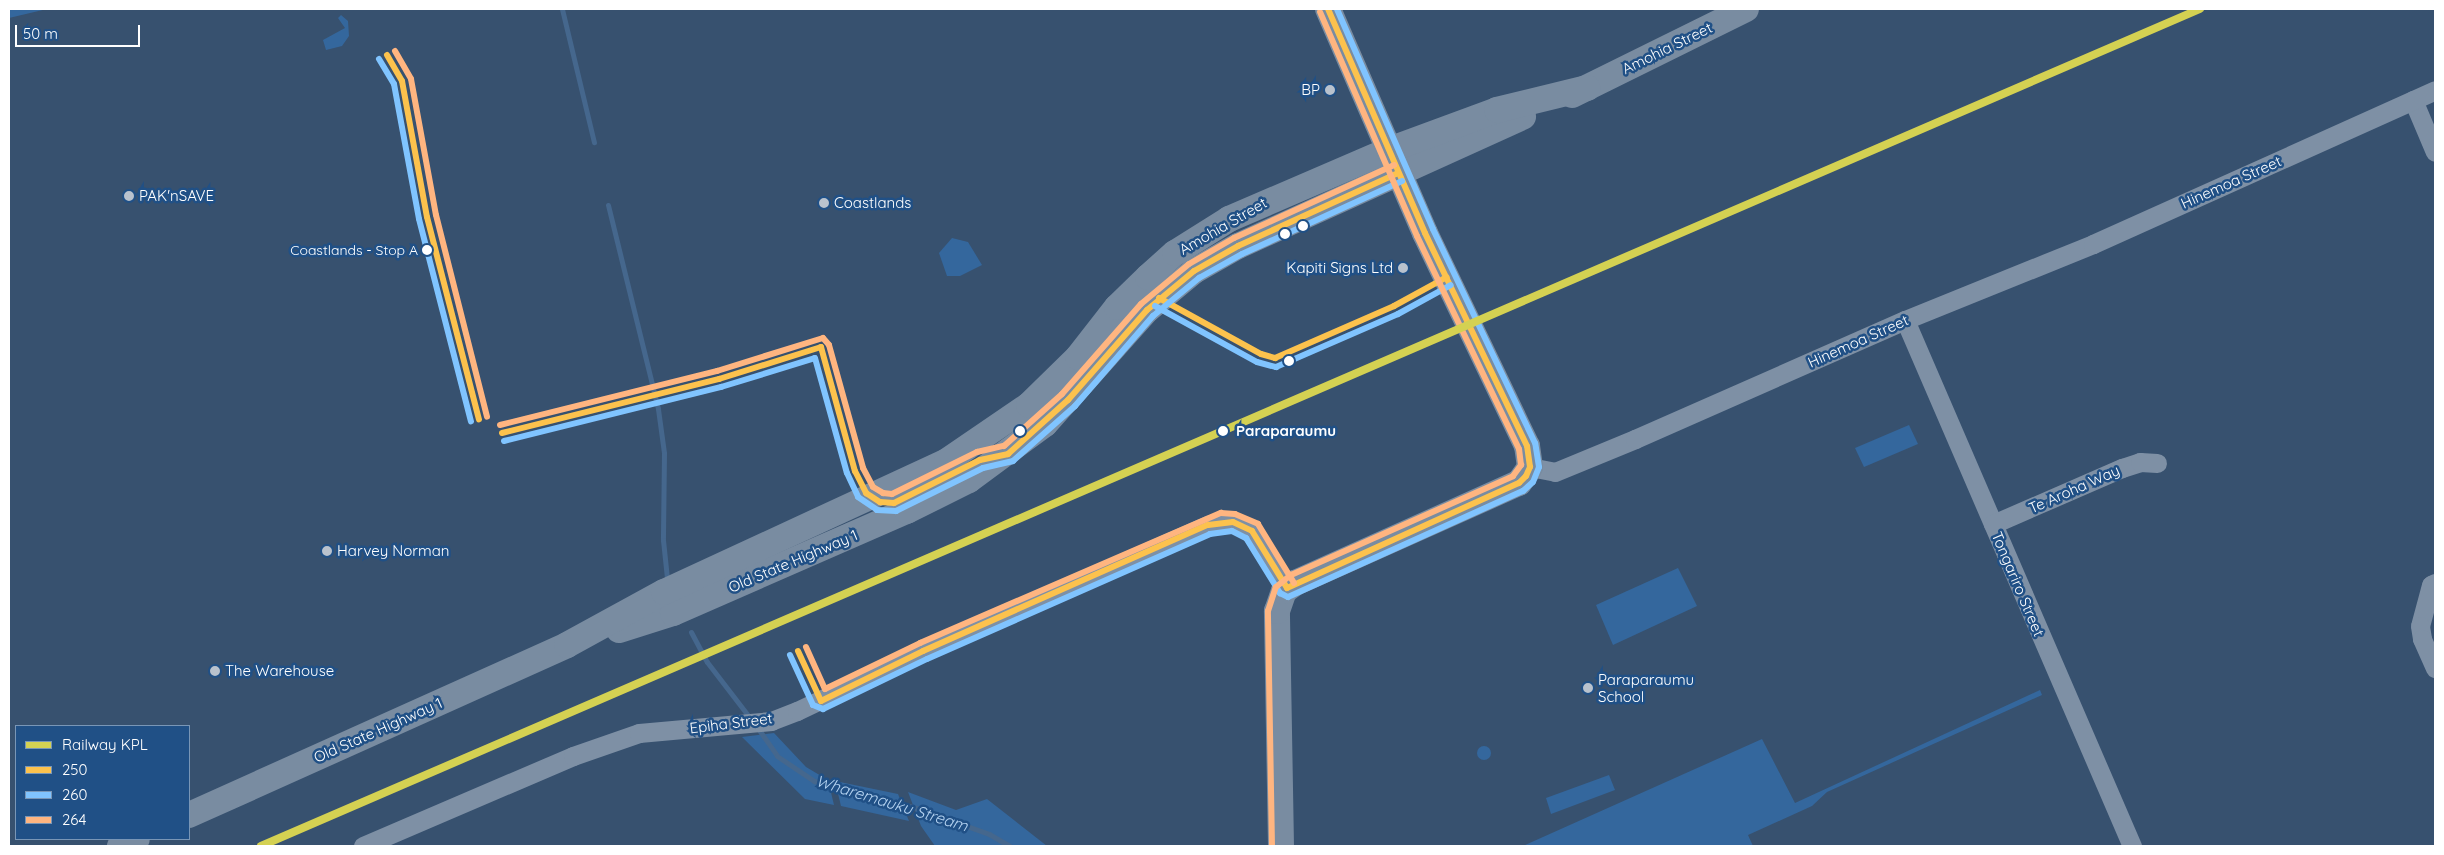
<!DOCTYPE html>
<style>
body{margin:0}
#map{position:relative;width:2444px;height:855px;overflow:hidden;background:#37516f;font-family:Quicksand,sans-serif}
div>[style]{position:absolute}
.green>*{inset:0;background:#34679d}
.round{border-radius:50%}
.stream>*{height:5px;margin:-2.5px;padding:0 2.5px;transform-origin:2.5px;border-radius:2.5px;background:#45678d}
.street>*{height:19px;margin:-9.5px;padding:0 9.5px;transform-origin:9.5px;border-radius:9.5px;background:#7e90a5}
.secondary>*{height:26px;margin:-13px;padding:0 13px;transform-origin:13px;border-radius:13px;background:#798ca1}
.bus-1>*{height:6px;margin:-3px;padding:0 3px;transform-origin:3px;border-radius:3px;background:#fcc24d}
.bus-2>*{height:6px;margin:-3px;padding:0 3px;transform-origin:3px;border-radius:3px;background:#80c4ff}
.bus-3>*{height:6px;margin:-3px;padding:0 3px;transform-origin:3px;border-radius:3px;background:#ffb580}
.rail-1>*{height:8px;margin:-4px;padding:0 4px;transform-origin:4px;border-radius:4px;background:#d4d152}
.dots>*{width:14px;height:14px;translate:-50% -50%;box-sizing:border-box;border:2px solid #205086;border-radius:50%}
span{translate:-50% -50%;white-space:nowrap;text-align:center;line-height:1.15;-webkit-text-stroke:5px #205086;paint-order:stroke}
.bus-label{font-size:14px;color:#fff}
.right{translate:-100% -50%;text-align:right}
.street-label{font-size:15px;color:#fff}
.poi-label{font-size:15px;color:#fff}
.left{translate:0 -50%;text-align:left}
.stop-label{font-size:15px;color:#fff;font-weight:700}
.water-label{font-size:16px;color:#b5d3f1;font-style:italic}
.frame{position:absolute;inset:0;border:10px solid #fff;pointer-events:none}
.legend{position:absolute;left:15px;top:725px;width:175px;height:115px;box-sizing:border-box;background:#205086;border:1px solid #7996b6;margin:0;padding:6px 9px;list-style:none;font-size:15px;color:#fff}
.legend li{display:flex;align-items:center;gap:10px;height:25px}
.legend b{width:25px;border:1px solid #7996b6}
.scale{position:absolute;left:15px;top:25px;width:125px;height:22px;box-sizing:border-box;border:2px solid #fff;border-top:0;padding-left:6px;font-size:15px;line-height:18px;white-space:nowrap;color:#fff;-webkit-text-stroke:4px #205086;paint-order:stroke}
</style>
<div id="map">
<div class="green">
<i style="clip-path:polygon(9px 9px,47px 9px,9px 18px)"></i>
<i style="clip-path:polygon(341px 15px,348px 21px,349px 36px,342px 46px,326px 50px,323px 40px,345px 28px,338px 18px)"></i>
<i style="clip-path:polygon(952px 238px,968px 242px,982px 265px,960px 276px,947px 276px,939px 253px)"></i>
<i style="clip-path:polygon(1909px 425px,1918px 444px,1864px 467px,1855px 448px)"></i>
<i style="clip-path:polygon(1678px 568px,1697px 606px,1613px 645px,1596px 605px)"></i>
<i style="clip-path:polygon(2040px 690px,2042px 695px,1827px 792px,1812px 806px,1748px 835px,1753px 846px,1523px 846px,1762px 739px,1795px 803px)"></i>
<i style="clip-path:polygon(774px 733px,806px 767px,828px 780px,834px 805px,805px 799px,742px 737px)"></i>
<i class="round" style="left:1477px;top:746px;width:14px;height:14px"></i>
<i style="clip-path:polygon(1609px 775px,1615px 790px,1551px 814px,1546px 798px)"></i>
<i style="clip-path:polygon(835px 781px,898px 794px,909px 821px,841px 806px)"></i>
<i style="clip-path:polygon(908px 792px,956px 810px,987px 799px,1047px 846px,935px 846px,921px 826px)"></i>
</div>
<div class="stream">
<i style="left:562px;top:9px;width:137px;rotate:76.5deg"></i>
<i style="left:608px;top:205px;width:210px;rotate:76.2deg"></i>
<i style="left:658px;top:409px;width:44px;rotate:82.2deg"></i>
<i style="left:664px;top:453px;width:87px;rotate:90.7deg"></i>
<i style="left:663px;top:540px;width:36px;rotate:84deg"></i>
<i style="left:691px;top:632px;width:34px;rotate:62deg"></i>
<i style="left:707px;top:662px;width:71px;rotate:52.5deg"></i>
<i style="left:757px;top:727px;width:35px;rotate:55deg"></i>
<i style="left:777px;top:756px;width:45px;rotate:34deg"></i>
<i style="left:814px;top:781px;width:106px;rotate:14.7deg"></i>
<i style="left:917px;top:808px;width:77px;rotate:19.9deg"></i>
<i style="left:989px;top:834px;width:24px;rotate:30deg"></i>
</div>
<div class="street">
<i style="left:2413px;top:100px;width:56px;rotate:67.1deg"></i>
<i style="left:1905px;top:320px;width:573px;rotate:66.66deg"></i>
<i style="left:1530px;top:467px;width:25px;rotate:11deg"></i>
<i style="left:1555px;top:472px;width:87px;rotate:-22.4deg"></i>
<i style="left:1635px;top:439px;width:295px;rotate:-23.8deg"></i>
<i style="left:1905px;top:320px;width:203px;rotate:-22deg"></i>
<i style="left:2093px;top:244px;width:375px;rotate:-24.2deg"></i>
<i style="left:1993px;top:524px;width:141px;rotate:-23.5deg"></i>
<i style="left:2122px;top:468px;width:19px;rotate:-18deg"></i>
<i style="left:2140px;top:462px;width:17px;rotate:3deg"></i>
<i style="left:2435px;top:583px;width:4px;rotate:153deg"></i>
<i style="left:2431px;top:585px;width:42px;rotate:105deg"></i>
<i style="left:2420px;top:626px;width:13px;rotate:81deg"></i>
<i style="left:2422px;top:639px;width:32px;rotate:66deg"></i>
<i style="left:363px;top:846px;width:228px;rotate:-23.2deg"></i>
<i style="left:573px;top:756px;width:70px;rotate:-19.2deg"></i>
<i style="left:639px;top:733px;width:133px;rotate:-5.2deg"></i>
<i style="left:771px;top:721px;width:28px;rotate:-21deg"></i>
<i style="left:797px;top:711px;width:140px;rotate:-25.5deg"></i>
<i style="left:923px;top:651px;width:312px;rotate:-23.9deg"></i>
<i style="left:1208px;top:525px;width:25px;rotate:-7deg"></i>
<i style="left:1233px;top:522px;width:21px;rotate:25deg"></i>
<i style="left:1252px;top:531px;width:67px;rotate:58.4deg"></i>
</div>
<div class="secondary">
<i style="left:1572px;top:95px;width:194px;rotate:-26.3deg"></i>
<i style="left:619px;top:630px;width:57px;rotate:-17.5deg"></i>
<i style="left:673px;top:613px;width:255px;rotate:-23.6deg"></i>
<i style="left:907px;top:511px;width:69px;rotate:-26.6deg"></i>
<i style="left:969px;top:480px;width:94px;rotate:-36.4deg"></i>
<i style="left:1045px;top:424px;width:153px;rotate:-48.2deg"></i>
<i style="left:1147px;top:310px;width:61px;rotate:-39.7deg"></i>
<i style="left:1194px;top:271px;width:51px;rotate:-29.6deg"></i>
<i style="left:1238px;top:246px;width:313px;rotate:-24.4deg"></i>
<i style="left:189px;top:815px;width:414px;rotate:-24.2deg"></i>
<i style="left:567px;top:645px;width:111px;rotate:-28.7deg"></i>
<i style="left:664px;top:592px;width:312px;rotate:-24.8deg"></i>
<i style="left:947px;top:461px;width:99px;rotate:-34.3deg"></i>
<i style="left:1029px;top:405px;width:69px;rotate:-44.4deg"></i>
<i style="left:1078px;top:357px;width:63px;rotate:-52deg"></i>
<i style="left:1117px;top:307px;width:43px;rotate:-44.1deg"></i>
<i style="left:1148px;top:277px;width:36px;rotate:-42deg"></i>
<i style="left:1175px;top:253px;width:64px;rotate:-32.2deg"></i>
<i style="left:1229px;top:219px;width:174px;rotate:-23.3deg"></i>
<i style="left:1389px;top:150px;width:115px;rotate:-20.3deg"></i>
<i style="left:1497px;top:110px;width:93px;rotate:-13.7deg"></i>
<i style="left:120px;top:846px;width:18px;rotate:-22deg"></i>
<i style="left:1281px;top:846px;width:235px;rotate:-91deg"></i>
<i style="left:1277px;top:611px;width:21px;rotate:-71deg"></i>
<i style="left:1284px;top:591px;width:14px;rotate:-36deg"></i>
<i style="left:1295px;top:583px;width:245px;rotate:-24.1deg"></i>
<i style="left:1519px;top:483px;width:19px;rotate:-55deg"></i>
<i style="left:1530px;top:467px;width:21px;rotate:-98deg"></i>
<i style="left:1527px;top:446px;width:236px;rotate:-115.6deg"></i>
<i style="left:1425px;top:233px;width:244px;rotate:-113.4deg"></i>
</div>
<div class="bus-1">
<i style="left:387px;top:55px;width:30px;rotate:60deg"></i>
<i style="left:402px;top:81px;width:138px;rotate:79.6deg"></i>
<i style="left:427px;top:217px;width:209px;rotate:75.6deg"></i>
<i style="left:1159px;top:298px;width:116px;rotate:28.8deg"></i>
<i style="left:1261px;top:354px;width:15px;rotate:16deg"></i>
<i style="left:1275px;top:358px;width:130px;rotate:-23.6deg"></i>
<i style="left:1394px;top:306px;width:60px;rotate:-28.7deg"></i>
<i style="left:502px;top:433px;width:224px;rotate:-14deg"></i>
<i style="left:719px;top:379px;width:107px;rotate:-17.4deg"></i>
<i style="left:821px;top:347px;width:129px;rotate:74.7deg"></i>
<i style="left:855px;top:471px;width:25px;rotate:63deg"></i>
<i style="left:866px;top:493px;width:17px;rotate:33deg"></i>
<i style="left:880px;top:502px;width:14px;rotate:4deg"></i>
<i style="left:894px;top:503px;width:96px;rotate:-26.6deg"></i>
<i style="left:980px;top:460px;width:29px;rotate:-12deg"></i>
<i style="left:1008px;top:454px;width:81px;rotate:-42deg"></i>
<i style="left:1068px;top:400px;width:120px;rotate:-48.7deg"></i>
<i style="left:1147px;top:310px;width:61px;rotate:-39.7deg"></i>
<i style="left:1194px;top:271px;width:51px;rotate:-29.6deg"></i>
<i style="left:1238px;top:246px;width:176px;rotate:-24.5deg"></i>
<i style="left:798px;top:651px;width:55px;rotate:65.3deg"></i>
<i style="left:821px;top:701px;width:114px;rotate:-26.1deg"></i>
<i style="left:923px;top:651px;width:312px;rotate:-23.9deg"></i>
<i style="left:1208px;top:525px;width:25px;rotate:-7deg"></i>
<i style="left:1233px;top:522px;width:21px;rotate:25deg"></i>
<i style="left:1252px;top:531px;width:67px;rotate:58.4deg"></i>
<i style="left:1287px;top:588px;width:255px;rotate:-24.4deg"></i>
<i style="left:1519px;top:483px;width:10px;rotate:-45deg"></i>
<i style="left:1526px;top:476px;width:10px;rotate:-66deg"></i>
<i style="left:1530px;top:467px;width:21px;rotate:-98deg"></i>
<i style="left:1527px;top:446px;width:236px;rotate:-115.6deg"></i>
<i style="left:1425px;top:233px;width:244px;rotate:-113.4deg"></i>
</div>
<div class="bus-2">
<i style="left:379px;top:59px;width:29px;rotate:59deg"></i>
<i style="left:394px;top:84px;width:137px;rotate:79.5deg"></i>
<i style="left:419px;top:219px;width:209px;rotate:75.6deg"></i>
<i style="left:1155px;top:306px;width:116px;rotate:28.8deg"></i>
<i style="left:1257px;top:362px;width:20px;rotate:15deg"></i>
<i style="left:1276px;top:367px;width:133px;rotate:-23.5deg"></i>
<i style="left:1398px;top:314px;width:60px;rotate:-28.7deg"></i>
<i style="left:504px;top:441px;width:224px;rotate:-14deg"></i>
<i style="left:721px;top:387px;width:98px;rotate:-17.1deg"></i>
<i style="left:815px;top:358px;width:119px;rotate:74.5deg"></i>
<i style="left:847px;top:473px;width:26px;rotate:65deg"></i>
<i style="left:858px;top:497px;width:23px;rotate:34deg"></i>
<i style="left:877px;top:510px;width:19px;rotate:3deg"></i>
<i style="left:896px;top:511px;width:97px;rotate:-26.3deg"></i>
<i style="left:983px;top:468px;width:31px;rotate:-13deg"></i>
<i style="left:1013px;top:461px;width:83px;rotate:-41.6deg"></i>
<i style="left:1075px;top:406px;width:119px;rotate:-49.1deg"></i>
<i style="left:1153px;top:316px;width:60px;rotate:-39.6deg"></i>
<i style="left:1199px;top:278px;width:49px;rotate:-29.2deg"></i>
<i style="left:1242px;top:254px;width:176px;rotate:-24.5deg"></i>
<i style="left:790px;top:655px;width:55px;rotate:65.3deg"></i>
<i style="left:813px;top:705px;width:11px;rotate:22deg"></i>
<i style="left:823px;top:709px;width:115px;rotate:-25.7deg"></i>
<i style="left:927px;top:659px;width:309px;rotate:-23.8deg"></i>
<i style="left:1210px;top:534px;width:22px;rotate:-8deg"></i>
<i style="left:1232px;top:531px;width:16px;rotate:27deg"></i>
<i style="left:1246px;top:538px;width:65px;rotate:58.3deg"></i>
<i style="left:1280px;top:593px;width:9px;rotate:27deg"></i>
<i style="left:1288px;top:597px;width:258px;rotate:-24.3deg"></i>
<i style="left:1523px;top:491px;width:13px;rotate:-42deg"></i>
<i style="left:1533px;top:482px;width:16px;rotate:-68deg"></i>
<i style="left:1539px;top:467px;width:24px;rotate:-99deg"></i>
<i style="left:1535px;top:443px;width:237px;rotate:-115.5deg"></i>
<i style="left:1433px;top:229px;width:240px;rotate:-113.6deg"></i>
</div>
<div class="bus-3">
<i style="left:395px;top:51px;width:32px;rotate:60deg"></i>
<i style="left:411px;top:79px;width:138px;rotate:79.6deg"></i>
<i style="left:436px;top:215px;width:208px;rotate:75.8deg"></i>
<i style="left:500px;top:425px;width:224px;rotate:-14deg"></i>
<i style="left:717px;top:371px;width:111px;rotate:-17.3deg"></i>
<i style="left:823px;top:338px;width:9px;rotate:49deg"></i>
<i style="left:829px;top:345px;width:128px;rotate:74.5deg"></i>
<i style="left:863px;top:468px;width:21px;rotate:62deg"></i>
<i style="left:873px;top:487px;width:12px;rotate:31deg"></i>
<i style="left:883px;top:493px;width:9px;rotate:6deg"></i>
<i style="left:892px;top:494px;width:95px;rotate:-26.3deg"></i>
<i style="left:977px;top:452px;width:28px;rotate:-13deg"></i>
<i style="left:1004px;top:446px;width:78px;rotate:-41.9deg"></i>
<i style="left:1062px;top:394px;width:120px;rotate:-48.7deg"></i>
<i style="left:1141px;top:304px;width:62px;rotate:-39.8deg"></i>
<i style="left:1189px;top:264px;width:52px;rotate:-30deg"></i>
<i style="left:1234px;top:238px;width:176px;rotate:-24.5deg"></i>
<i style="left:806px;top:647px;width:46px;rotate:65.7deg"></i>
<i style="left:825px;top:689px;width:106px;rotate:-25.8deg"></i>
<i style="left:920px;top:643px;width:328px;rotate:-23.4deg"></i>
<i style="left:1221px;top:513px;width:14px;rotate:4deg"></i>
<i style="left:1235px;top:514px;width:25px;rotate:23deg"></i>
<i style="left:1258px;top:524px;width:69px;rotate:58.6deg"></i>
<i style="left:1272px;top:846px;width:235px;rotate:-91deg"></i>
<i style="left:1268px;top:611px;width:25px;rotate:-72deg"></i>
<i style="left:1276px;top:587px;width:19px;rotate:-39deg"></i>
<i style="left:1291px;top:575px;width:243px;rotate:-24deg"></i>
<i style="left:1513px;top:476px;width:14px;rotate:-54deg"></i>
<i style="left:1521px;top:465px;width:16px;rotate:-97deg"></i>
<i style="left:1519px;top:449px;width:236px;rotate:-115.6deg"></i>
<i style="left:1417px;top:236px;width:244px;rotate:-113.4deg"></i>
</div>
<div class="rail-1">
<i style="left:261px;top:846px;width:2112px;rotate:-23.35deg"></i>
</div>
<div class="dots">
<i style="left:1330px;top:90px;background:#b9c2cd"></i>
<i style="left:129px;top:196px;background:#b9c2cd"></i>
<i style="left:824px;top:203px;background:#b9c2cd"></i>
<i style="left:1303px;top:226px;background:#fff"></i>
<i style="left:1285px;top:234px;background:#fff"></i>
<i style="left:427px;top:250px;background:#fff"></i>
<i style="left:1403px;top:268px;background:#b9c2cd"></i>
<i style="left:1289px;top:361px;background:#fff"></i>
<i style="left:1020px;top:431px;background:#fff"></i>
<i style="left:1223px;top:431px;background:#fff"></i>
<i style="left:327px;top:551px;background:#b9c2cd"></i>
<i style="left:215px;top:671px;background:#b9c2cd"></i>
<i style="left:1588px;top:688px;background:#b9c2cd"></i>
</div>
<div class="bus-label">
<span class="right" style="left:418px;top:250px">Coastlands - Stop A</span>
</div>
<div class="street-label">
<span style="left:1667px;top:48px;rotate:-26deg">Amohia Street</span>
<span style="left:2231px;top:182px;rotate:-24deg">Hinemoa Street</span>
<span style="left:1223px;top:226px;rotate:-30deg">Amohia Street</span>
<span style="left:1858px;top:341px;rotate:-24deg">Hinemoa Street</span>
<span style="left:2074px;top:489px;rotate:-24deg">Te Aroha Way</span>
<span style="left:793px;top:561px;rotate:-23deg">Old State Highway 1</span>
<span style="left:2018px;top:584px;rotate:67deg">Tongariro Street</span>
<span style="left:731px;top:723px;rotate:-7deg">Epiha Street</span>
<span style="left:378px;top:730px;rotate:-24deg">Old State Highway 1</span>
</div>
<div class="poi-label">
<span class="right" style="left:1320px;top:90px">BP</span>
<span class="left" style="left:139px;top:196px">PAK'nSAVE</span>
<span class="left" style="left:834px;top:203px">Coastlands</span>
<span class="right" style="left:1393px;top:268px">Kapiti Signs Ltd</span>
<span class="left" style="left:337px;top:551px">Harvey Norman</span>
<span class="left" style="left:225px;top:671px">The Warehouse</span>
<span class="left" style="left:1598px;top:688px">Paraparaumu<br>School</span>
</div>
<div class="stop-label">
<span class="left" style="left:1236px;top:431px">Paraparaumu</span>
</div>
<div class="water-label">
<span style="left:892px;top:803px;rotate:17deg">Wharemauku Stream</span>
</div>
<div class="frame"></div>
<ul class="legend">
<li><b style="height:6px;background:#d4d152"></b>Railway KPL</li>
<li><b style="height:6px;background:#fcc24d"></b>250</li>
<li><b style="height:6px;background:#80c4ff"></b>260</li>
<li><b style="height:6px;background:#ffb580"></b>264</li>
</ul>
<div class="scale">50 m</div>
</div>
